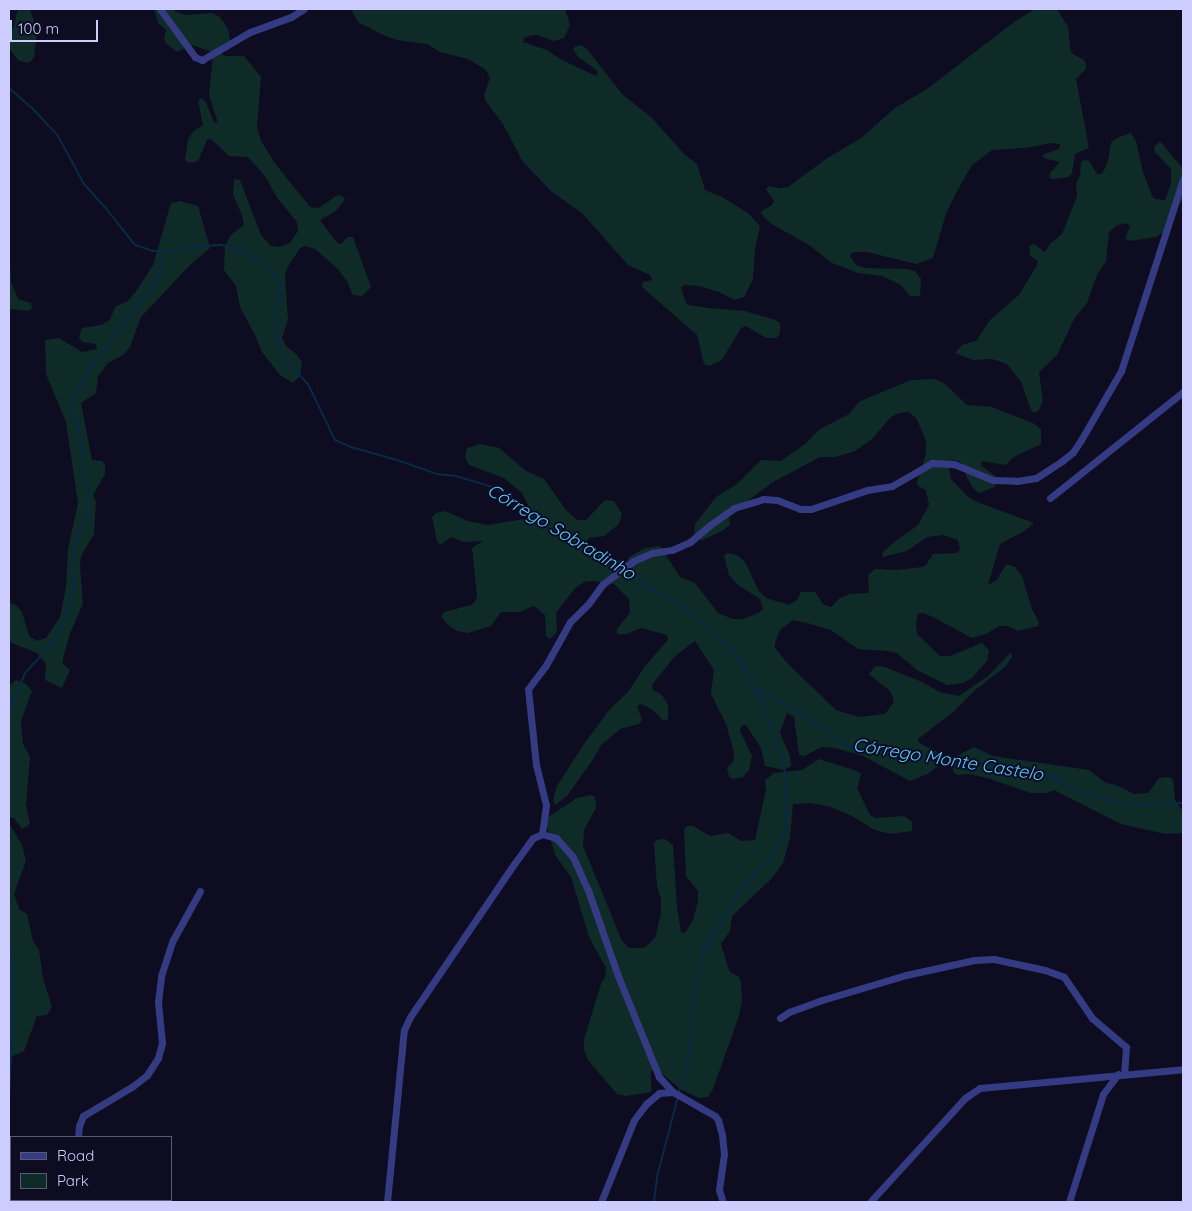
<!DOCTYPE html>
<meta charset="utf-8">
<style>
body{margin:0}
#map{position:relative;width:1192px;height:1211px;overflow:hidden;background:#0d0c21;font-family:Quicksand,sans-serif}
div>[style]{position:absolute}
.green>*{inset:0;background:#0f2b27}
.stream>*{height:2px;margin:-1px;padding:0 1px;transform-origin:1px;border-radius:1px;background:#0a2947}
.street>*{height:7px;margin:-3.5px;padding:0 3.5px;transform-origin:3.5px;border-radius:3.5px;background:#353b82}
span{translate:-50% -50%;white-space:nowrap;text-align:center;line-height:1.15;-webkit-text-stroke:4px #0d0c21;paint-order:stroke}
.water-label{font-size:18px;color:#5ac6ff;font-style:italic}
.frame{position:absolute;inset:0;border:10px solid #ccf;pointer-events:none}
.legend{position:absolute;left:10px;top:1136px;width:162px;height:65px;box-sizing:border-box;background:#0d0c21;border:1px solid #59597a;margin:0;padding:6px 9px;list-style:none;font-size:15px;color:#ccf}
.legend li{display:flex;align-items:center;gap:10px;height:25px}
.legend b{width:25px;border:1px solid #59597a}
.scale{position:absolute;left:10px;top:20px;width:88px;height:22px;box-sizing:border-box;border:2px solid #ccf;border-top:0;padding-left:6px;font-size:15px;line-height:18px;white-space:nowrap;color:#ccf;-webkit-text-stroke:4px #0d0c21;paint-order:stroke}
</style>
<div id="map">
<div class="green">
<i style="clip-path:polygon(18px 9px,30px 9px,37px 31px,34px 57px,31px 61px,27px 63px,18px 60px,9px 48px,9px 33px,13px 29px)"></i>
<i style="clip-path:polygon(154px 9px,171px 9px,184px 15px,212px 13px,220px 17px,228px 29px,231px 45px,221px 53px,225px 56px,244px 56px,261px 77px,257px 127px,261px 141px,274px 162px,310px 207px,319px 208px,336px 196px,341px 195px,345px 199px,336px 211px,320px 220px,337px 243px,341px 244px,348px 237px,353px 237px,371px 287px,362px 296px,353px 295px,347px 281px,338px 269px,315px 249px,305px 246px,300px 248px,287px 268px,285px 276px,288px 319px,282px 338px,286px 346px,296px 354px,302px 362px,300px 376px,293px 383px,280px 375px,262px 352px,256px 337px,240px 307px,236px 286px,224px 270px,225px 246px,231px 235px,244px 225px,242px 215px,233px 195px,234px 179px,240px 180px,261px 235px,271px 246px,280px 247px,290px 243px,298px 231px,297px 222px,278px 199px,265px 176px,248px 157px,229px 156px,211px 139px,207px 140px,198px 161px,189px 163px,185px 160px,188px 139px,194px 131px,203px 125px,198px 101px,201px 98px,205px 101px,214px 122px,218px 123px,209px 95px,213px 55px,210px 51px,191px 45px,177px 52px,173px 49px,166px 43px,164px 39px,166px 30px,158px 23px)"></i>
<i style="clip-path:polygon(351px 9px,565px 9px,570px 25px,564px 38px,554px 41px,537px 35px,528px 36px,524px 38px,523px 42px,547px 50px,560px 59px,596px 76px,598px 72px,594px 68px,578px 57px,573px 49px,576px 46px,581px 45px,586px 48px,623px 95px,651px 117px,685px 155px,697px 164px,705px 190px,722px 197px,748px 213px,760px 226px,755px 249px,753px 279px,744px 297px,735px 300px,719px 292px,699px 286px,685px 285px,681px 287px,685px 301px,688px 305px,709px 308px,745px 311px,775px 320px,780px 323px,780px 334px,776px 338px,766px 338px,746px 326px,741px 328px,722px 360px,709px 366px,704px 364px,697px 335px,642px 287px,643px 282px,652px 280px,650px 275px,628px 265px,582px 213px,552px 192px,523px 162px,503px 124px,485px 100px,484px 95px,490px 78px,486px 70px,468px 59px,440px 52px,427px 44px,397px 40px,383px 35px,358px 22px)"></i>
<i style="clip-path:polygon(1035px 9px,1057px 9px,1068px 27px,1071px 53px,1084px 60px,1086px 64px,1086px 69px,1076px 79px,1089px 148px,1075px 154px,1072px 173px,1069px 177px,1054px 179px,1049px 178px,1050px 173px,1060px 162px,1046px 159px,1042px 155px,1059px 149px,1060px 144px,1051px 143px,1025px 148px,992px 150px,972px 165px,956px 193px,946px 214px,933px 258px,916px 264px,867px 252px,853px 252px,850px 256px,856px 265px,865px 268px,906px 269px,915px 271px,921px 279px,920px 296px,910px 296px,901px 285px,882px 276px,858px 273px,832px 263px,809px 245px,770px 223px,763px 216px,760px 212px,772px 205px,774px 201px,766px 189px,769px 186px,778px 188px,788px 187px,826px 159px,861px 138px,895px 108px,927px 89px,1014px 22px)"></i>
<i style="clip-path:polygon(1131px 133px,1136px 141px,1143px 172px,1152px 196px,1155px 199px,1165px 200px,1171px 184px,1171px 169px,1155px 152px,1154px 147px,1160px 141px,1183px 169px,1183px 200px,1176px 207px,1164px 232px,1156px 237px,1130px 241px,1125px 239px,1130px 226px,1126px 223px,1116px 226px,1109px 232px,1106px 261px,1097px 275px,1087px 303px,1074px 319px,1057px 355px,1039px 372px,1043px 401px,1039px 410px,1034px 413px,1031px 410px,1021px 382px,1007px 364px,992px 359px,973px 360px,955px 353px,962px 345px,976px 341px,990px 320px,1019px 295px,1037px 265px,1038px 261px,1030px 256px,1029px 246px,1034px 244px,1045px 252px,1050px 244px,1062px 234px,1077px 196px,1076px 184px,1080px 176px,1081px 163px,1084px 160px,1089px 161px,1097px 174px,1102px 174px,1108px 161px,1111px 143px,1117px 138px)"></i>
<i style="clip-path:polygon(180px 201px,198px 206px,210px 248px,191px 264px,141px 317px,130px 347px,123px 355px,108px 363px,98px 376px,96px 393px,81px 403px,92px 460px,102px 461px,105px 465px,105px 474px,93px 495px,96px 501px,94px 534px,81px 556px,80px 566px,83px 604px,70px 633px,63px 659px,63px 664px,70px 670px,62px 688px,45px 680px,46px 664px,37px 653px,9px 642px,9px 603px,16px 605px,22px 612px,29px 636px,37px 641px,46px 638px,60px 617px,66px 587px,68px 549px,78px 503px,66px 422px,46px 374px,45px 340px,59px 338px,82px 352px,97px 349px,96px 344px,83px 342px,79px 338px,82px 328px,101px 325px,110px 320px,115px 307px,128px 301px,137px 290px,153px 265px,171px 203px)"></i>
<i style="clip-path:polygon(9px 249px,11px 281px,18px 299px,31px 303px,32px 308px,28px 311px,9px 309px)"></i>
<i style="clip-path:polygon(935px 379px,945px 384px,967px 405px,992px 407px,1033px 423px,1041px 429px,1041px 444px,1012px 458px,1006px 465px,981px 461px,982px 466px,995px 476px,997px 481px,996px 486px,983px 492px,978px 493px,974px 489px,966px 476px,963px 465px,959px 461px,952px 460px,949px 469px,951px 479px,968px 497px,977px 502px,1034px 523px,1023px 532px,1000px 544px,988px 585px,997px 580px,1006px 564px,1015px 567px,1022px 576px,1032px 609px,1039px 622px,1038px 626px,1018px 631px,1008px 626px,999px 626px,986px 634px,972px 638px,933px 617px,923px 613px,918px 614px,916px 623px,917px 634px,940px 656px,950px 656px,982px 643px,989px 650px,987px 661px,972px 678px,963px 683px,947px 685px,917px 670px,897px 653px,888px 651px,858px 649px,831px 630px,803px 622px,793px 620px,789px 623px,780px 630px,775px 643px,775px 648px,788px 664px,836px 710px,859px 717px,885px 714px,894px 702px,891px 692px,869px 674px,875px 666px,885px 667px,922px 682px,940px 692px,959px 696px,988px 676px,1011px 652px,1012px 657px,1005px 667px,975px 690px,952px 713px,918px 739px,919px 743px,936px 751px,941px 759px,940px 764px,928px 774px,910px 781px,863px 756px,835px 748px,822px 747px,804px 756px,799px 755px,794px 717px,787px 713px,780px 733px,790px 756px,791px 766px,784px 770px,765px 766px,761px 748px,746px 725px,741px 726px,740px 731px,752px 756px,749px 770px,743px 777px,734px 779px,729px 777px,727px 768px,733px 762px,734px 752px,726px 724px,711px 694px,714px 670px,695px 641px,674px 657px,652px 685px,653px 690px,662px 695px,668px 705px,668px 719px,664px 721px,653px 710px,641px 704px,637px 706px,642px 720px,639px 724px,620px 729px,601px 745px,594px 758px,567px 796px,555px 805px,553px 800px,557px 786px,584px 744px,610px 709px,628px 692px,645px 666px,668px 640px,667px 635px,641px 628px,627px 634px,617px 634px,617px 629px,630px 613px,629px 599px,614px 584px,594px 581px,584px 582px,575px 588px,556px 613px,557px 632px,550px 639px,546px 636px,545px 615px,534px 606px,520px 612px,501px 612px,491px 626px,468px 633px,457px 631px,447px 624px,441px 616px,444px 612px,471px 605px,475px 602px,477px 596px,472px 548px,483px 541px,464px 542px,451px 537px,440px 545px,437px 541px,432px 517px,436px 513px,445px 511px,468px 521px,488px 525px,530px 518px,530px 509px,522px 493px,504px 478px,469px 465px,465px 457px,467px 448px,480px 444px,499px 448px,526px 471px,544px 479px,566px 510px,577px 520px,586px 520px,605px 500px,614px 501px,622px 514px,619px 524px,604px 536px,589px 538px,586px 542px,587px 547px,626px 563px,629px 557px,645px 548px,660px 546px,680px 577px,695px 583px,718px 613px,733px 619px,743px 619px,760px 612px,763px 609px,760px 599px,738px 585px,729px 575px,724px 556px,727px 553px,737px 555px,745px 562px,759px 591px,766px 598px,789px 605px,797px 600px,801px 592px,815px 592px,823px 604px,831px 607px,840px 598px,850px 594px,869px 593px,868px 575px,875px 569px,897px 570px,922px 567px,926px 565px,933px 554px,957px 553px,960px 550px,958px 540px,943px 535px,927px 537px,907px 551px,882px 557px,883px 552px,893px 543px,918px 525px,929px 505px,926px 490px,918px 486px,917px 482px,926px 454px,926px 440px,916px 418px,909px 412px,899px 413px,891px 417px,871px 440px,855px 451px,835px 457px,820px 457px,773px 482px,729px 515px,730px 525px,722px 531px,703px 540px,694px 539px,695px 524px,716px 497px,737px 484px,761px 460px,781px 461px,805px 444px,820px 429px,849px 414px,859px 402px,870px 397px,911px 380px)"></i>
<i style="clip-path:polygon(16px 680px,26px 684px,32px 691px,21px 721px,23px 744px,30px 757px,26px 805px,30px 824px,22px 829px,14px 818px,10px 818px,9px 823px,22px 845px,26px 861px,14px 894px,19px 909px,27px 914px,33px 941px,39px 950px,43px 978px,52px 1007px,47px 1015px,37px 1016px,24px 1051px,9px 1058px,9px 686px)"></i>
<i style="clip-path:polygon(974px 747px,993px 756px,1089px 770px,1106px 783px,1116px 785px,1134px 794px,1148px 793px,1159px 778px,1168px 777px,1173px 779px,1175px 800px,1183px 812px,1183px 833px,1165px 834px,1121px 824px,1054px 790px,1047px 793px,1031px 793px,987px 778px,969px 774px,957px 775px,953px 771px,951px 759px)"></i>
<i style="clip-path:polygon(819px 759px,857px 771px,861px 774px,857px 788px,870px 815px,875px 818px,904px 816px,912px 822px,912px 831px,890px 834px,875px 830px,852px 816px,831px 807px,811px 803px,793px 804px,790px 838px,783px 863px,771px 879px,732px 916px,730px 931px,721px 944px,728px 967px,730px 972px,739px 977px,741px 983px,742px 1001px,739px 1016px,713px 1089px,708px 1097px,699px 1098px,680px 1089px,665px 1076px,653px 1069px,651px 1073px,651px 1092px,626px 1096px,617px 1094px,588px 1060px,584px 1050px,584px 1039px,601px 984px,605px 977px,606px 968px,589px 937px,571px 877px,555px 855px,545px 819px,577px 798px,591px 795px,595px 797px,596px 808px,584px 830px,583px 846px,622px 941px,629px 948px,644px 948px,655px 938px,661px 913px,661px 899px,657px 886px,654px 844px,656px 840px,665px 839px,673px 845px,677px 907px,681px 932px,685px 933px,693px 920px,698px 901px,698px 891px,686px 876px,684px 829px,687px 826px,693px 826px,710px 836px,728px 833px,741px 841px,755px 840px,766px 790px,765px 780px,774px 773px,802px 770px)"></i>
</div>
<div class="stream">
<i style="left:9px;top:88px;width:33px;rotate:41deg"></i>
<i style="left:34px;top:110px;width:35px;rotate:47deg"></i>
<i style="left:58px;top:136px;width:55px;rotate:61.6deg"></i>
<i style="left:84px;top:184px;width:36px;rotate:48deg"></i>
<i style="left:108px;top:211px;width:43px;rotate:51.5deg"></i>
<i style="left:135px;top:245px;width:19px;rotate:18deg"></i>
<i style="left:153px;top:251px;width:14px;rotate:4deg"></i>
<i style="left:167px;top:252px;width:24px;rotate:-12deg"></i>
<i style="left:190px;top:247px;width:32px;rotate:-4deg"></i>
<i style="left:222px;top:245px;width:20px;rotate:18deg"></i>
<i style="left:241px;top:251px;width:29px;rotate:27deg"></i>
<i style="left:267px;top:264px;width:24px;rotate:54deg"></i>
<i style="left:281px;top:283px;width:36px;rotate:100deg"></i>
<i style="left:275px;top:318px;width:27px;rotate:84deg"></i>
<i style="left:278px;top:345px;width:20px;rotate:60deg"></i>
<i style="left:288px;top:362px;width:30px;rotate:48deg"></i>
<i style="left:308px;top:384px;width:62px;rotate:64.3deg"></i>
<i style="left:335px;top:440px;width:17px;rotate:24deg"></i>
<i style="left:351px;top:447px;width:48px;rotate:15.8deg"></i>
<i style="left:397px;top:460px;width:42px;rotate:19.3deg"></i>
<i style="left:437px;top:474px;width:19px;rotate:6deg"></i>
<i style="left:456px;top:476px;width:39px;rotate:17deg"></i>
<i style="left:493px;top:487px;width:26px;rotate:29deg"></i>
<i style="left:516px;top:500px;width:33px;rotate:43deg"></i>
<i style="left:540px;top:522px;width:33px;rotate:31deg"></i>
<i style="left:568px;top:539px;width:12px;rotate:42deg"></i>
<i style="left:577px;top:547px;width:50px;rotate:23.5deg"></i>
<i style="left:627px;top:569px;width:29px;rotate:41deg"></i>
<i style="left:649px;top:588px;width:30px;rotate:26deg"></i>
<i style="left:676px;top:601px;width:81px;rotate:41deg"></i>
<i style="left:737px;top:654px;width:66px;rotate:63deg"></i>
<i style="left:767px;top:713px;width:39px;rotate:73deg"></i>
<i style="left:778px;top:750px;width:13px;rotate:63deg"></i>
<i style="left:784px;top:762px;width:50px;rotate:86.6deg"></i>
<i style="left:787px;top:812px;width:18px;rotate:96deg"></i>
<i style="left:785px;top:830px;width:29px;rotate:117deg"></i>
<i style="left:772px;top:856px;width:40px;rotate:134deg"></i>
<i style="left:744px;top:885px;width:79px;rotate:121.5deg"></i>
<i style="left:703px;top:952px;width:39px;rotate:102deg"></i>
<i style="left:695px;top:990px;width:67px;rotate:95.1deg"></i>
<i style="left:689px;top:1057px;width:36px;rotate:106deg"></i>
<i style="left:754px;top:688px;width:47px;rotate:27.6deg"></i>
<i style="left:796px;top:710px;width:60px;rotate:34.2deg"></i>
<i style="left:846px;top:744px;width:15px;rotate:16deg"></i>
<i style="left:860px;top:748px;width:93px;rotate:9.3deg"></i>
<i style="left:952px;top:763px;width:34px;rotate:3deg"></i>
<i style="left:986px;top:765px;width:62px;rotate:8.4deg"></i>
<i style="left:1047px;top:774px;width:38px;rotate:28deg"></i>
<i style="left:1081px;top:792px;width:49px;rotate:15.5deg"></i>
<i style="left:1128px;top:805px;width:55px;rotate:-2.1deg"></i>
<i style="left:9px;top:713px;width:43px;rotate:-68.2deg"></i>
<i style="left:25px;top:673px;width:33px;rotate:-47deg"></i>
<i style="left:47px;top:649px;width:31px;rotate:-57deg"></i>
<i style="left:64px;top:623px;width:35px;rotate:-74deg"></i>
<i style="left:74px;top:589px;width:28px;rotate:-94deg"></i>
<i style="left:72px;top:561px;width:26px;rotate:-77deg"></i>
<i style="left:78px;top:536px;width:24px;rotate:-66deg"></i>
<i style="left:88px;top:514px;width:20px;rotate:-90deg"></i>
<i style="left:88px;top:494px;width:57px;rotate:-98.1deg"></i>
<i style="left:80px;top:438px;width:36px;rotate:-104deg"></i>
<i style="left:71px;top:403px;width:39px;rotate:-61deg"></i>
<i style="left:90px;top:369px;width:101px;rotate:-52.7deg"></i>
<i style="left:151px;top:289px;width:25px;rotate:-64deg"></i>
<i style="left:162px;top:266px;width:13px;rotate:-99deg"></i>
<i style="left:9px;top:939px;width:24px;rotate:83deg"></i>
<i style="left:12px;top:963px;width:35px;rotate:88deg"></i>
<i style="left:13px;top:998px;width:105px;rotate:92.2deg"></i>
<i style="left:9px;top:1105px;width:9px;rotate:90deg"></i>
<i style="left:654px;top:1202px;width:25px;rotate:-83deg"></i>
<i style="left:657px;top:1177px;width:80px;rotate:-75.4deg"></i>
</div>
<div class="street">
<i style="left:160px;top:9px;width:59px;rotate:53.9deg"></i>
<i style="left:195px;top:57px;width:8px;rotate:23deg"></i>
<i style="left:202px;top:60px;width:56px;rotate:-30.3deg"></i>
<i style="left:250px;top:32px;width:44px;rotate:-20.1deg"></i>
<i style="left:291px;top:17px;width:15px;rotate:-32deg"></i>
<i style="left:1050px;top:498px;width:170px;rotate:-38.6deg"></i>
<i style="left:542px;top:834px;width:29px;rotate:-82deg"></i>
<i style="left:546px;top:805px;width:41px;rotate:-104deg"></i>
<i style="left:536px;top:765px;width:76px;rotate:-96deg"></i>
<i style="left:528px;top:689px;width:30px;rotate:-53deg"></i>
<i style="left:546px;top:665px;width:49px;rotate:-60.8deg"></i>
<i style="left:570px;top:622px;width:27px;rotate:-45deg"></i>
<i style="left:589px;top:603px;width:24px;rotate:-54deg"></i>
<i style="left:603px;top:584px;width:38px;rotate:-37deg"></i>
<i style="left:633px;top:561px;width:21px;rotate:-23deg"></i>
<i style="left:652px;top:553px;width:20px;rotate:-9deg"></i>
<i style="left:672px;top:550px;width:20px;rotate:-24deg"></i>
<i style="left:690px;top:542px;width:26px;rotate:-40deg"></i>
<i style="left:710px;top:525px;width:29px;rotate:-35deg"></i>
<i style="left:734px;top:508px;width:30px;rotate:-17deg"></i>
<i style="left:763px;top:499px;width:14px;rotate:4deg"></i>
<i style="left:777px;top:500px;width:25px;rotate:21deg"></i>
<i style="left:800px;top:509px;width:11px"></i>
<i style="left:811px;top:509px;width:59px;rotate:-18.7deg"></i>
<i style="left:867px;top:490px;width:25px;rotate:-9deg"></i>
<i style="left:892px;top:486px;width:46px;rotate:-29.9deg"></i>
<i style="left:932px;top:463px;width:22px;rotate:3deg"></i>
<i style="left:954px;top:464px;width:42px;rotate:22.3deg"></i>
<i style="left:993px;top:480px;width:24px;rotate:2deg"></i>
<i style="left:1017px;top:481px;width:19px;rotate:-9deg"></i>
<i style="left:1036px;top:478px;width:31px;rotate:-33deg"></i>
<i style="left:1062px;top:461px;width:14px;rotate:-39deg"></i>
<i style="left:1073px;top:452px;width:14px;rotate:-56deg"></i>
<i style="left:1081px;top:440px;width:80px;rotate:-59.9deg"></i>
<i style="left:1121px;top:371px;width:202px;rotate:-72.1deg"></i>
<i style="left:780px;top:1018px;width:11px;rotate:-34deg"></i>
<i style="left:789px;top:1012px;width:35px;rotate:-20deg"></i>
<i style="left:822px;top:1000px;width:88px;rotate:-16.6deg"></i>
<i style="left:906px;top:975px;width:70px;rotate:-12.4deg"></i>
<i style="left:974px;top:960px;width:20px;rotate:-3deg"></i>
<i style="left:994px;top:959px;width:52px;rotate:12.2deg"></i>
<i style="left:1045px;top:970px;width:20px;rotate:20deg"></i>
<i style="left:1064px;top:977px;width:50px;rotate:55.7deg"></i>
<i style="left:1092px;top:1018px;width:45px;rotate:40.5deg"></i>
<i style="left:1126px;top:1047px;width:26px;rotate:94deg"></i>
<i style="left:78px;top:1137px;width:11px;rotate:-85deg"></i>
<i style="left:79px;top:1126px;width:11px;rotate:-68deg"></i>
<i style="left:83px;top:1116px;width:58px;rotate:-31deg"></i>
<i style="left:133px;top:1086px;width:18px;rotate:-38deg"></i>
<i style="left:147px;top:1075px;width:20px;rotate:-57deg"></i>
<i style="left:158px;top:1058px;width:16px;rotate:-75deg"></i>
<i style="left:162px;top:1043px;width:41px;rotate:-95.6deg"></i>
<i style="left:158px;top:1002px;width:26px;rotate:-83deg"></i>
<i style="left:161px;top:976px;width:38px;rotate:-72deg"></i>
<i style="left:173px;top:940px;width:56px;rotate:-61.1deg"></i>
<i style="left:75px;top:1202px;width:2px;rotate:-90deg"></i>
<i style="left:387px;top:1202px;width:173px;rotate:-84.4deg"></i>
<i style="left:404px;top:1030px;width:14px;rotate:-65deg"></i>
<i style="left:410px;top:1017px;width:185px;rotate:-55.8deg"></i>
<i style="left:514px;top:864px;width:32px;rotate:-54deg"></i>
<i style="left:533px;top:838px;width:10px;rotate:-24deg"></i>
<i style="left:542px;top:834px;width:15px;rotate:16deg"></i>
<i style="left:556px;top:838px;width:25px;rotate:48deg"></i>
<i style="left:573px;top:857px;width:36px;rotate:66deg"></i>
<i style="left:588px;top:890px;width:91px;rotate:70.8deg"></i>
<i style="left:618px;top:976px;width:109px;rotate:67.9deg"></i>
<i style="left:659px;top:1077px;width:21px;rotate:47deg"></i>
<i style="left:673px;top:1092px;width:48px;rotate:29.7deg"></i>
<i style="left:715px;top:1116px;width:5px;rotate:53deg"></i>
<i style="left:718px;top:1120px;width:16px;rotate:75deg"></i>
<i style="left:722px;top:1135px;width:19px;rotate:84deg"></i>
<i style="left:724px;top:1154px;width:36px;rotate:98deg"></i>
<i style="left:719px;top:1190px;width:13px;rotate:72deg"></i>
<i style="left:601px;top:1202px;width:88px;rotate:-68.1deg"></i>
<i style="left:634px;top:1120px;width:20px;rotate:-53deg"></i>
<i style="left:646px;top:1104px;width:17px;rotate:-40deg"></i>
<i style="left:659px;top:1093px;width:14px;rotate:-4deg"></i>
<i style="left:870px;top:1202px;width:141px;rotate:-47.6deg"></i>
<i style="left:965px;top:1098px;width:18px;rotate:-34deg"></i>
<i style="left:980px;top:1088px;width:204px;rotate:-5.3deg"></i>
<i style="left:1069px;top:1202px;width:113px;rotate:-72.5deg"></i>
<i style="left:1103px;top:1094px;width:25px;rotate:-53deg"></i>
</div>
<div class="water-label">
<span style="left:561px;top:532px;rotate:31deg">Córrego Sobradinho</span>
<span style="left:948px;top:760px;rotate:9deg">Córrego Monte Castelo</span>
</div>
<div class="frame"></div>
<ul class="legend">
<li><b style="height:6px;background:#353b82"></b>Road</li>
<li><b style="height:14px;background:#0f2b27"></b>Park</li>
</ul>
<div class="scale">100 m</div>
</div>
